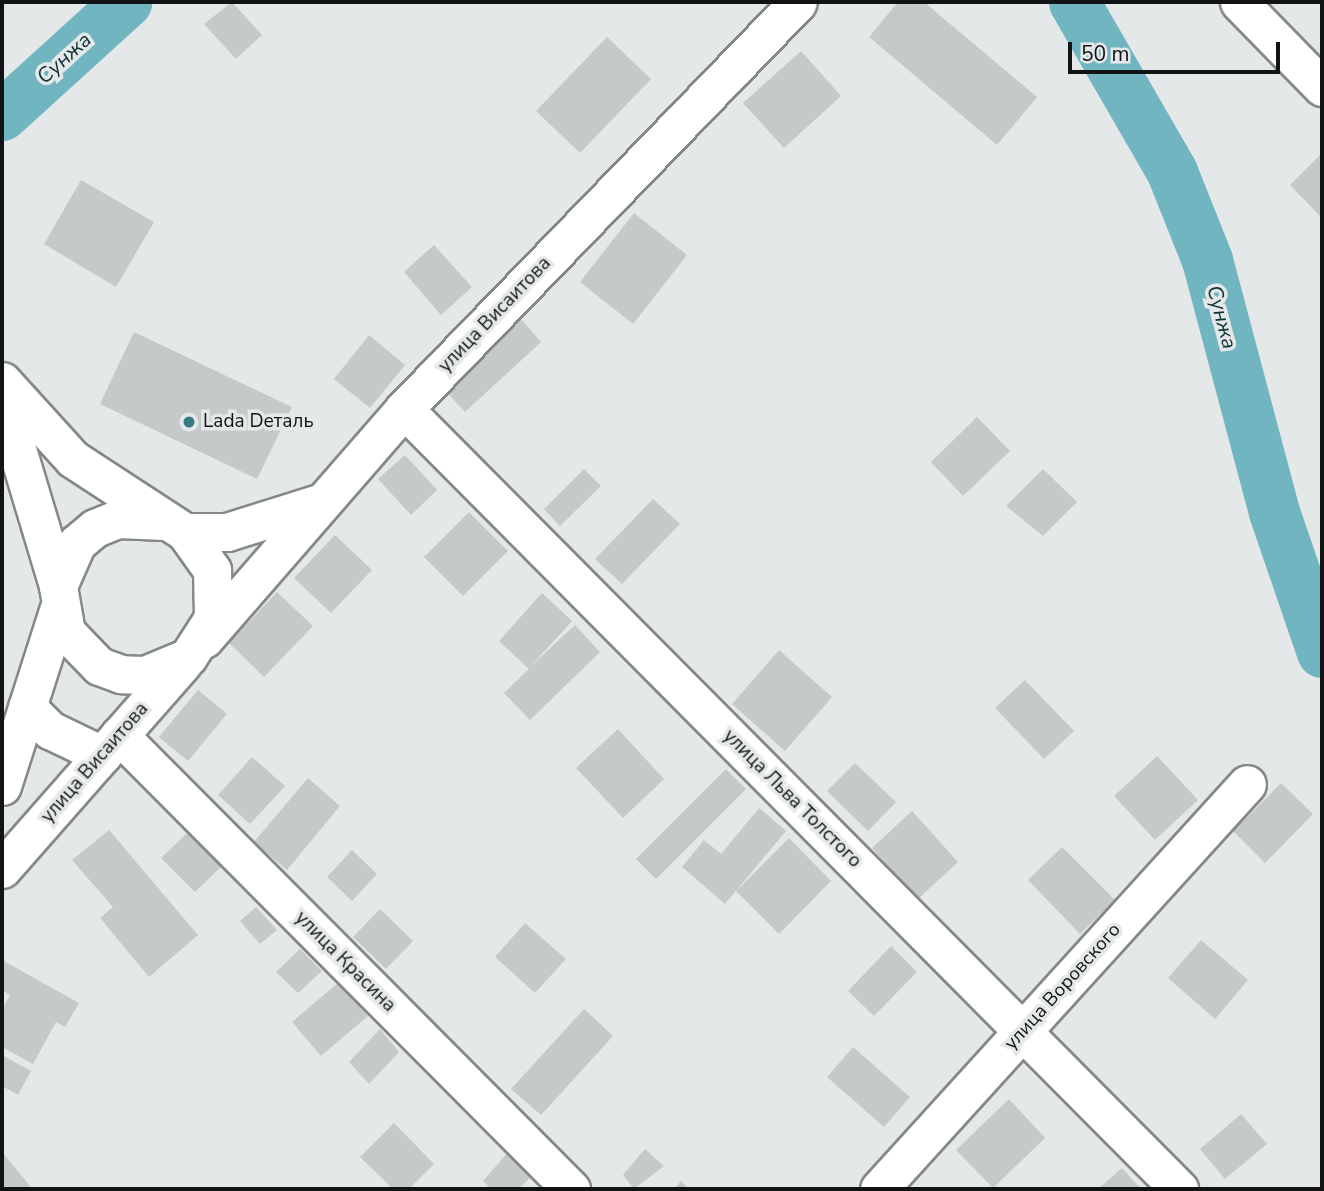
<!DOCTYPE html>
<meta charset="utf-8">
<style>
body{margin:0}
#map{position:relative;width:1324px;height:1191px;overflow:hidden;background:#e5e8e9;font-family:"Nunito Sans",sans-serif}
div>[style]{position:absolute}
.river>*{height:51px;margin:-25.5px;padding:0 25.5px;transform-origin:25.5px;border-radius:25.5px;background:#70b5c0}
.building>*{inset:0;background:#c5c9ca}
.roads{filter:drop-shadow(2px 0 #848888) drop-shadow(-2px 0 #848888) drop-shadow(0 2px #848888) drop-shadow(0 -2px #848888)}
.minor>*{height:37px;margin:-18.5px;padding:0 18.5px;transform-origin:18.5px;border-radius:18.5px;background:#fff}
.dots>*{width:19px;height:19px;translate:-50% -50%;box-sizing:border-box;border:4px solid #e5e8e9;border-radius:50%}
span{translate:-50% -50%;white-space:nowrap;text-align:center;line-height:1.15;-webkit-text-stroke:7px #e5e8e9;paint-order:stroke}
.street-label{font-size:19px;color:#121314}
.poi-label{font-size:19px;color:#121314}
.left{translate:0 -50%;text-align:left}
.water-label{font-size:21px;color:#0f3237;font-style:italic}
.frame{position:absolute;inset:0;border:4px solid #121314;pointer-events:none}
.scale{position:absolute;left:1068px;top:42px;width:212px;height:32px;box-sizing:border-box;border:4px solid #121314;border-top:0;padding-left:9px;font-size:21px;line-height:24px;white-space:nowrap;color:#121314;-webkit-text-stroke:5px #e5e8e9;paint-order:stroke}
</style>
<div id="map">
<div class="river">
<i style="left:1074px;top:2px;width:196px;rotate:60deg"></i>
<i style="left:1172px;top:172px;width:95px;rotate:68.3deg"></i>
<i style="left:1207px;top:260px;width:261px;rotate:75.1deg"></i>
<i style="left:1274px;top:512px;width:148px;rotate:71.1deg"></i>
<i style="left:2px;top:115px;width:168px;rotate:-42.3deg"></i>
</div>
<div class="building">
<i style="clip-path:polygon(232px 2px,262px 35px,236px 59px,204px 24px)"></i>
<i style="clip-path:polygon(898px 2px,924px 2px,1037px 97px,997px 145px,869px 37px)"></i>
<i style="clip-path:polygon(607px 37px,651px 79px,580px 153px,536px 111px)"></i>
<i style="clip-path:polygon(801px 51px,841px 96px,784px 148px,743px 103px)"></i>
<i style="clip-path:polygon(1322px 153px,1322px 218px,1290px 185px)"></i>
<i style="clip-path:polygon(81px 180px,154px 222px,116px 287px,44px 244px)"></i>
<i style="clip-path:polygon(634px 213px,687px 255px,633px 324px,580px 282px)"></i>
<i style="clip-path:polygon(434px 245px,472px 287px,441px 315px,404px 272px)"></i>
<i style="clip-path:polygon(521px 319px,541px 342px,465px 412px,444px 389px)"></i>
<i style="clip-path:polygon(134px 332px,292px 407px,257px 479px,100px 404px)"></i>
<i style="clip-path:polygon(369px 335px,405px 365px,370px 408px,334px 379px)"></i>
<i style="clip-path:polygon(977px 417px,1010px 451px,963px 496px,931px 462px)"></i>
<i style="clip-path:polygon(405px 455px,437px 490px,411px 515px,378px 479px)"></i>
<i style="clip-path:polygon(584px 469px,601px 486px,560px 526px,544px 509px)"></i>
<i style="clip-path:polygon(1043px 469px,1077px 502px,1043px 536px,1006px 506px)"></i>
<i style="clip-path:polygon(653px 499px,680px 524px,622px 584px,595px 559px)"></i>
<i style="clip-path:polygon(469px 512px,508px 551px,463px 596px,424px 557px)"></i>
<i style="clip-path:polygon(335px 535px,372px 570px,331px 613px,294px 578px)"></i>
<i style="clip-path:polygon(277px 592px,313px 626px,264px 677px,229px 643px)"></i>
<i style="clip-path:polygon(542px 593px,572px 621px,531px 666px,575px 625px,600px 652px,530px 720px,504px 693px,529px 669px,499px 641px)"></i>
<i style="clip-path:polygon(779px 650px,832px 697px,785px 751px,732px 704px)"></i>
<i style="clip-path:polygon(1025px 680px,1074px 731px,1044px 759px,995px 708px)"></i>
<i style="clip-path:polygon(198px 690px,227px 714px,188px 761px,159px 737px)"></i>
<i style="clip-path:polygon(618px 729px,664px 779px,623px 818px,576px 768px)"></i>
<i style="clip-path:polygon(1157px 756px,1198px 800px,1155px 840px,1114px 796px)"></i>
<i style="clip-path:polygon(252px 757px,285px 786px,250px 824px,218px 795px)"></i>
<i style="clip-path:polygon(855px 763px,896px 802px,868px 831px,827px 791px)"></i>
<i style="clip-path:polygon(726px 769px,746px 789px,656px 879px,636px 859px)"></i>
<i style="clip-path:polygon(308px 778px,340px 806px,287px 870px,254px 842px)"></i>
<i style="clip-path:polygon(1281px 783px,1313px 814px,1265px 863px,1233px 831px)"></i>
<i style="clip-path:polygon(759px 808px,786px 831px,725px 904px,682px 867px,704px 840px,721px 854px)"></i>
<i style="clip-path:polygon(912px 811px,958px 862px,918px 899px,872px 848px)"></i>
<i style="clip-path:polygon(109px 830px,198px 935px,149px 977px,100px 918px,113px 907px,72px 860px)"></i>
<i style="clip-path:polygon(187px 833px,221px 867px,195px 892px,161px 858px)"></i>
<i style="clip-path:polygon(789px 838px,831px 881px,779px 934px,736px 891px)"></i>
<i style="clip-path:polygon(1062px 847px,1115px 900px,1080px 934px,1028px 880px)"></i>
<i style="clip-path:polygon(352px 850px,377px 874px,352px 901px,327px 877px)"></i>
<i style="clip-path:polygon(256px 907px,277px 930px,260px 944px,240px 921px)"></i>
<i style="clip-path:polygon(380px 909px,413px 941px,386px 969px,353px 937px)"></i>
<i style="clip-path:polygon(525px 923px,566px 959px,535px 993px,495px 957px)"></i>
<i style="clip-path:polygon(1201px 940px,1248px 980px,1215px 1019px,1168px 978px)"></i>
<i style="clip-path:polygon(891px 946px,917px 972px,874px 1016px,848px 991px)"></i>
<i style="clip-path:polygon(300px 949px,322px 971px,298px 993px,276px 972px)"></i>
<i style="clip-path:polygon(2px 960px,79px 1003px,65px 1027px,56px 1022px,33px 1064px,2px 1047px,2px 1010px,10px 995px,2px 990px)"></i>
<i style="clip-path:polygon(339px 982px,368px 1016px,321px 1056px,292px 1022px)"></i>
<i style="clip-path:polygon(584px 1009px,613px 1036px,541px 1115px,511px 1089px)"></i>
<i style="clip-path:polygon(380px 1029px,399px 1052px,369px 1084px,349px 1062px)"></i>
<i style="clip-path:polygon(853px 1047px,910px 1097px,884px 1127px,827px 1077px)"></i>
<i style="clip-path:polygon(2px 1055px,31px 1071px,18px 1095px,2px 1086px)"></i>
<i style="clip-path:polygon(1009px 1099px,1045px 1138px,993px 1188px,956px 1150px)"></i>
<i style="clip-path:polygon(1241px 1114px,1267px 1144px,1225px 1179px,1200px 1149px)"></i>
<i style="clip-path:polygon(394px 1123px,434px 1164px,409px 1189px,393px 1189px,360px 1157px)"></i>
<i style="clip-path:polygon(645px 1149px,664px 1166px,634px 1189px,623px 1175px)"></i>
<i style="clip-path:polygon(509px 1151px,533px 1175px,518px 1189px,491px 1189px,483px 1181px)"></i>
<i style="clip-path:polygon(2px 1152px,30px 1186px,27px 1189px,2px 1189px)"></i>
<i style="clip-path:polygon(1122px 1168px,1141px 1189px,1098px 1189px)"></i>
<i style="clip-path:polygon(681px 1181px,689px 1189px,674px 1189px)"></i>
</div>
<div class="roads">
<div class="minor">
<i style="left:1239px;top:2px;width:119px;rotate:45.7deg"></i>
<i style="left:2px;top:381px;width:105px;rotate:47.7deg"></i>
<i style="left:73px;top:459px;width:134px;rotate:33.1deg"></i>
<i style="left:185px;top:532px;width:47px;rotate:54.6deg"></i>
<i style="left:212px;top:570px;width:48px;rotate:88.8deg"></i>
<i style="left:213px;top:618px;width:46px;rotate:122.7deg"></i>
<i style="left:188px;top:657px;width:47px;rotate:157.3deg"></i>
<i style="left:145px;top:675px;width:24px;rotate:-178deg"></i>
<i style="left:121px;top:674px;width:23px;rotate:-160deg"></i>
<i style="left:99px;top:666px;width:47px;rotate:-134.1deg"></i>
<i style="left:66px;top:632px;width:47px;rotate:-99.9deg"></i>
<i style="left:58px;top:586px;width:47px;rotate:-66.2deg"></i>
<i style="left:77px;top:543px;width:23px;rotate:-40deg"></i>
<i style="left:95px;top:528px;width:24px;rotate:-22deg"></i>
<i style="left:117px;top:519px;width:47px;rotate:2.4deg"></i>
<i style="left:2px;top:399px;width:195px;rotate:73.3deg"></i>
<i style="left:404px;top:409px;width:1100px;rotate:45.18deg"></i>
<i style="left:185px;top:532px;width:42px"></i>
<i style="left:227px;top:532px;width:96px;rotate:-17.5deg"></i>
<i style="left:204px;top:639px;width:305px;rotate:-49deg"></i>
<i style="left:404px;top:409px;width:566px;rotate:-45.93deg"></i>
<i style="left:27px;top:707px;width:33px;rotate:45deg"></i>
<i style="left:50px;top:730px;width:58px;rotate:25.7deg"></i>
<i style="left:119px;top:735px;width:641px;rotate:45.13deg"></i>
<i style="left:2px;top:786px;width:185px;rotate:-72.3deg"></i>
<i style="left:2px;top:869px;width:274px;rotate:-48.7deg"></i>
<i style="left:879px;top:1189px;width:547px;rotate:-47.74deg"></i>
</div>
</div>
<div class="dots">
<i style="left:189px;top:422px;background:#357c87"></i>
</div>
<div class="street-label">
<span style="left:495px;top:315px;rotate:-46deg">улица Висаитова</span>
<span style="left:95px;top:763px;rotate:-49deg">улица Висаитова</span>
<span style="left:792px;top:799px;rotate:45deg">улица Льва Толстого</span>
<span style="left:345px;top:962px;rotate:45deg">улица Красина</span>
<span style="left:1063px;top:987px;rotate:-48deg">улица Воровского</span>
</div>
<div class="poi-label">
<span class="left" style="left:203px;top:422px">Lada Dеталь</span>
</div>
<div class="water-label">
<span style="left:64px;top:58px;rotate:-42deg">Сунжа</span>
<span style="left:1222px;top:317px;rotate:75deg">Сунжа</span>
</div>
<div class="frame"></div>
<div class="scale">50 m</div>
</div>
